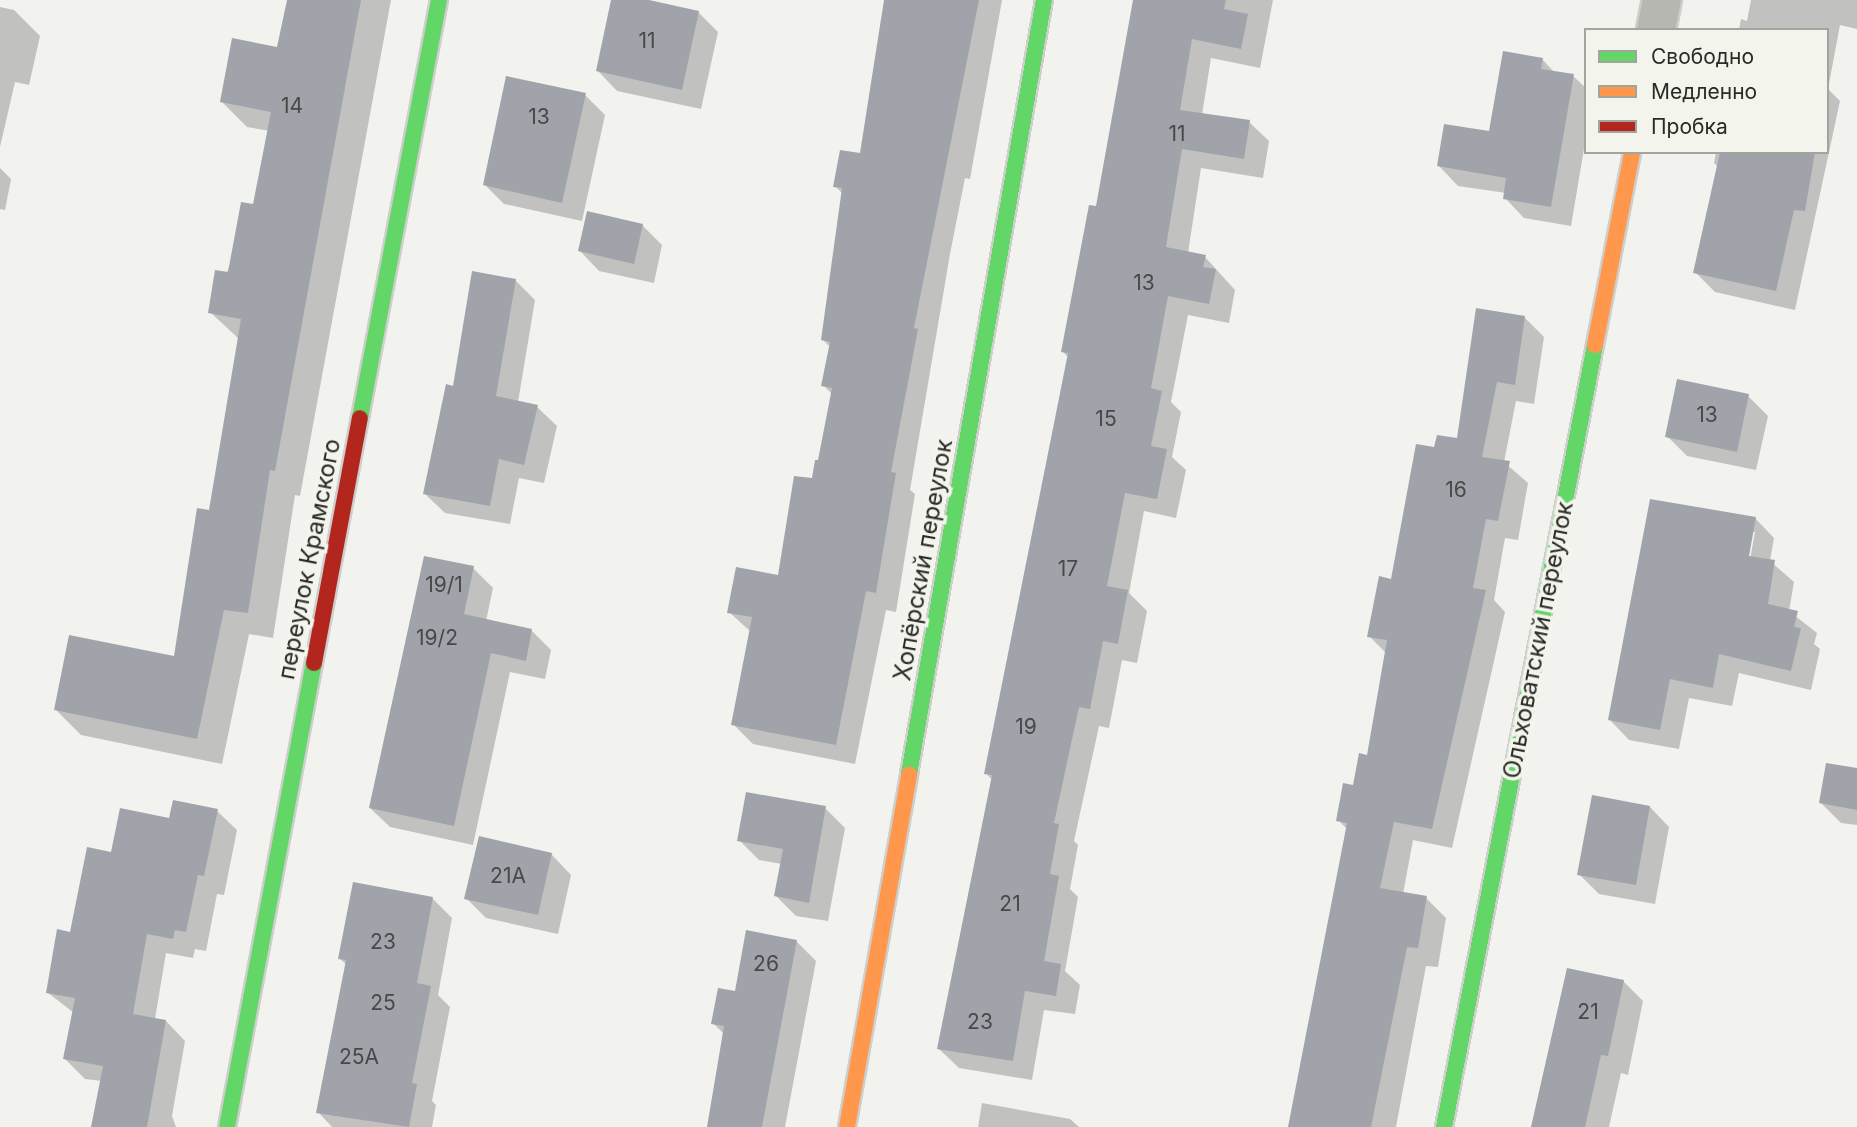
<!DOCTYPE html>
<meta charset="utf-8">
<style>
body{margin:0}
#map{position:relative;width:1857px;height:1127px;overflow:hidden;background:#f2f3ef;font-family:Inter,sans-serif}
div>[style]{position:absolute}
.shadow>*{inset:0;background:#0003}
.building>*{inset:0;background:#a0a3a9}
.roads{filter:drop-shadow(2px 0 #cececc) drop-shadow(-2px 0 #cececc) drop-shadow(0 2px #cececc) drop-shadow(0 -2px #cececc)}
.street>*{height:38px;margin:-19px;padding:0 19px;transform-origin:19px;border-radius:19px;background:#b6b7b1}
.fast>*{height:16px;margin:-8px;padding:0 8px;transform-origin:8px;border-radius:8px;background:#63d668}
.slow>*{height:16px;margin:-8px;padding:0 8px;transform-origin:8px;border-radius:8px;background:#ff974d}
.jam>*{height:16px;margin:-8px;padding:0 8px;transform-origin:8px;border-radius:8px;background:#b3261e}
span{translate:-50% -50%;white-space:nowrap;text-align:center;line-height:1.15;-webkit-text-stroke:7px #f3f5ed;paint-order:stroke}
.number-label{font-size:21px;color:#484848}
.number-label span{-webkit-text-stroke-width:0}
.street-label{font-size:24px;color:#2a2a27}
.legend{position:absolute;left:1584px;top:28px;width:245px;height:126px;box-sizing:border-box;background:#f3f5ed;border:2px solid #a3a49e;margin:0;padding:9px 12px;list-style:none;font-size:21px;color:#2a2a27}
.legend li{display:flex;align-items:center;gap:14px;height:35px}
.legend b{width:35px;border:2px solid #a3a49e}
</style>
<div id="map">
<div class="shadow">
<i style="clip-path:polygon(289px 0,391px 0,300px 496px,295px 495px,273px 638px,249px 634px,222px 764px,81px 735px,56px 710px,175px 659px,210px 512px,239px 339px,210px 312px,255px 206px,270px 131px,247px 127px,221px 101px,278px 49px)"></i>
<i style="clip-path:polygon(613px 0,641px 0,698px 12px,718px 32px,701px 109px,617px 91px,598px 71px)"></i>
<i style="clip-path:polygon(913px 0,1002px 0,970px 179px,965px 178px,950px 254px,910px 490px,915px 494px,896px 612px,886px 610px,855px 764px,753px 744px,733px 724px,751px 632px,729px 612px,779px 577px,820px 462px,833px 395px,823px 385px,830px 347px,823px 340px,843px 194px,835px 186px,862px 155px)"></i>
<i style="clip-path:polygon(1134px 0,1273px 0,1260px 68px,1211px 58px,1202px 115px,1249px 122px,1269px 141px,1263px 178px,1201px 168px,1188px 253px,1205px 257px,1235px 290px,1229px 323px,1188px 315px,1171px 402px,1181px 412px,1172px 457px,1186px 470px,1176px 518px,1144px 511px,1129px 593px,1147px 611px,1137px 663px,1122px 660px,1109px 728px,1099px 726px,1074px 841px,1078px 845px,1070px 889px,1078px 897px,1065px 971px,1080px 985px,1075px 1014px,1044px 1010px,1032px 1080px,959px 1068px,939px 1049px,992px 780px,986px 773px,1069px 358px,1063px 352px,1097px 208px)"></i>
<i style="clip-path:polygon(1751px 0,1857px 0,1857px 29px,1840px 25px,1828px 89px,1840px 101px,1795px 310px,1715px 292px,1695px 272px,1719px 168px,1714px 163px,1716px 152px,1827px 152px,1827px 30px,1739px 30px,1741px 19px,1747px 21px)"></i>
<i style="clip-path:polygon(0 7px,14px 10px,40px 36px,29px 85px,15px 82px,0 147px)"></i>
<i style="clip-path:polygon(1542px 59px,1555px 73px,1573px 76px,1586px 88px,1586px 137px,1571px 226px,1524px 218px,1505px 198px,1506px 193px,1458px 186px,1439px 166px,1491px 133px)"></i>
<i style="clip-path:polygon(585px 95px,605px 115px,582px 221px,504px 204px,485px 185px)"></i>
<i style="clip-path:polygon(0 168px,11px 179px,5px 210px,0 209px)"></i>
<i style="clip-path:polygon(642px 225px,662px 245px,654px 283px,599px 271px,580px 251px)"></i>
<i style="clip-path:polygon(515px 280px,535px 300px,518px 402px,537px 407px,557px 426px,544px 483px,519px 478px,510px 524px,445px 513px,425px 494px,454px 388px)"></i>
<i style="clip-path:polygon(1524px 317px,1544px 337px,1534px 404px,1516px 401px,1504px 462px,1528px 483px,1518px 540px,1505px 538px,1494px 600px,1505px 612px,1452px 848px,1413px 840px,1403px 894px,1426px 898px,1446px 918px,1438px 967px,1426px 966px,1396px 1127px,1290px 1127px,1348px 830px,1338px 820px,1369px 757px,1386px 653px,1369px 636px,1393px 581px,1436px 449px,1458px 440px)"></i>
<i style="clip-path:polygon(1748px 396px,1768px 416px,1756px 470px,1687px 456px,1667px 436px)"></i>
<i style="clip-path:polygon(evenodd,1755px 518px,1774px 538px,1770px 561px,1794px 582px,1789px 611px,1817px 633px,1814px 644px,1820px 649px,1811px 690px,1739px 673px,1732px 706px,1689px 698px,1679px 749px,1629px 740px,1610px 720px,1755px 518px,1751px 532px,1755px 532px,1749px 565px,1746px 564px,1751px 532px)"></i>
<i style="clip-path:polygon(473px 568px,493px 588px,486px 621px,531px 630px,551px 650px,545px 679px,510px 672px,473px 845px,390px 827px,370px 808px)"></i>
<i style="clip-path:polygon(1857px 770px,1857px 825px,1841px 823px,1821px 803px)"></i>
<i style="clip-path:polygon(1650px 807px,1669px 827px,1655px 904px,1599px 894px,1579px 874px)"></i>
<i style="clip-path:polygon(825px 808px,845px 828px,828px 921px,796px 916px,776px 896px,782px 864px,759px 860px,739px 840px)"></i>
<i style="clip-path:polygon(217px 811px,237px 830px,224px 895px,217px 894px,206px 951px,195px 949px,193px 958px,166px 953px,155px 1019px,166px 1021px,185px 1041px,172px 1116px,176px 1127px,93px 1127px,102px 1081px,85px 1079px,65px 1059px,74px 1013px,47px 992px,71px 934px,112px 854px,170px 820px)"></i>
<i style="clip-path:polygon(480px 838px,552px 855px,571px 875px,558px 934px,486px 918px,466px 898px)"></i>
<i style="clip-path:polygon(432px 898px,452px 918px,438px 995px,450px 1007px,432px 1101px,436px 1105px,432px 1127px,332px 1127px,318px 1112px,347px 965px,340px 959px)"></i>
<i style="clip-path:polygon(796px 941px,816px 961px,785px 1127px,709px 1127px,725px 1035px,713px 1023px,736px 993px)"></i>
<i style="clip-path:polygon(1623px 981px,1643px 1001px,1628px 1075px,1621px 1073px,1609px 1127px,1533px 1127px)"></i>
<i style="clip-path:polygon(982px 1103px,1070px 1119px,1079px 1127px,978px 1127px)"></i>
</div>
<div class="building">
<i style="clip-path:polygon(287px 0,361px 0,275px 471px,270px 470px,248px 613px,224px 610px,197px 739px,54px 710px,69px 635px,174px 656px,197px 508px,209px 510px,241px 319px,208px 313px,215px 270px,228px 272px,241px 202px,253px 204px,271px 112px,220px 102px,232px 38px,277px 47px)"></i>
<i style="clip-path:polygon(611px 0,649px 0,699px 11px,682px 90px,596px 71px)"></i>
<i style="clip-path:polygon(884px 0,979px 0,914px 328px,918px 329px,891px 472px,896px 473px,876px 593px,866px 591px,836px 745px,731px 725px,752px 617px,727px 613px,736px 567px,778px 575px,794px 476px,812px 478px,815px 460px,818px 460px,832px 388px,821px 386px,830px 342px,821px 340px,842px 188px,833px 187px,840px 150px,860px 153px)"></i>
<i style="clip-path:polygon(1133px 0,1226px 0,1224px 9px,1248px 14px,1241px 49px,1192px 39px,1180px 110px,1250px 120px,1244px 159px,1182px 149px,1166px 247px,1206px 255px,1203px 267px,1216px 269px,1209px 304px,1168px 296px,1151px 388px,1162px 391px,1151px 446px,1167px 449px,1157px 499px,1125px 493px,1107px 586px,1128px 590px,1118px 644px,1103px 641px,1090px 709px,1079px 707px,1054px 823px,1059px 824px,1050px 874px,1059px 876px,1044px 961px,1061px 964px,1056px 996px,1025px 991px,1013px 1061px,937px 1049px,992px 775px,984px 774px,1068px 353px,1061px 352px,1089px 205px,1096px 206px)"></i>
<i style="clip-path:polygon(1503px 51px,1543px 58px,1541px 69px,1574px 74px,1551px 207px,1503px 199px,1506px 178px,1437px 166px,1444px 124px,1489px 131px)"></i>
<i style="clip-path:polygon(506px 76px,586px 93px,562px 203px,483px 185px)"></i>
<i style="clip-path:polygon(1720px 152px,1815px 152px,1805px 211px,1794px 210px,1776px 291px,1693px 273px)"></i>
<i style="clip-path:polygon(587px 211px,643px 224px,634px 264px,578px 251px)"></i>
<i style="clip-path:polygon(472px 271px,516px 279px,496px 396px,538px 405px,524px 465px,499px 459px,490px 506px,423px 494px,446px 384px,453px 386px)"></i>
<i style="clip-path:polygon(1476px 308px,1525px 316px,1515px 385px,1497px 382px,1482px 457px,1510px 461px,1498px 521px,1486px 519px,1473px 588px,1486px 590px,1432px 829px,1394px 822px,1380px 888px,1427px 896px,1418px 948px,1407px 947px,1371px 1127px,1288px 1127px,1347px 823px,1336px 821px,1343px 783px,1353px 785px,1359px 753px,1367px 755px,1387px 640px,1367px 637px,1379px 576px,1391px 579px,1416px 444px,1434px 447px,1437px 435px,1457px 438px)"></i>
<i style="clip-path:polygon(1677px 379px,1749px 394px,1737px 452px,1665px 437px)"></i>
<i style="clip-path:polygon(1650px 499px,1756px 517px,1749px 556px,1775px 560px,1768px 604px,1798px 611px,1794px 627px,1801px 628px,1791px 671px,1719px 654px,1713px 688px,1670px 679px,1660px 730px,1608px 720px)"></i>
<i style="clip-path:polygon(424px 556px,474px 566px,464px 614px,532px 629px,526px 661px,491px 653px,454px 826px,369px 808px)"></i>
<i style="clip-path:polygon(1826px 763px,1857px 768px,1857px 810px,1819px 803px)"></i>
<i style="clip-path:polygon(746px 792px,826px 806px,809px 903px,774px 896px,783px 849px,737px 841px)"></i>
<i style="clip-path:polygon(1592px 795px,1650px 806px,1636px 885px,1577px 875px)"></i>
<i style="clip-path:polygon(173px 800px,218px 809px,204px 876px,198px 875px,186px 932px,175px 930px,173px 939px,147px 934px,133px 1014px,166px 1020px,147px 1127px,91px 1127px,103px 1066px,63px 1059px,75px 998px,46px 993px,57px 929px,70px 932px,87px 847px,111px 852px,120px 808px,169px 818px)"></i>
<i style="clip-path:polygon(479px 836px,552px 853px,538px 915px,464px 899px)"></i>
<i style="clip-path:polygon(353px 882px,433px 897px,417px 983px,431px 986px,412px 1083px,417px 1084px,409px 1127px,316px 1113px,346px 960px,338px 959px)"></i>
<i style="clip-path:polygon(746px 930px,797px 940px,762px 1127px,707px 1127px,724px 1026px,711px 1024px,718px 988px,735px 991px)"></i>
<i style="clip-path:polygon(1567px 968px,1624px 980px,1608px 1056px,1601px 1055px,1585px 1127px,1531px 1127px)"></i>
</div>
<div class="roads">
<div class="street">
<i style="left:1656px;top:30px;width:31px;rotate:-79deg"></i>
</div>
<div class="fast">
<i style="left:360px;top:418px;width:425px;rotate:-79.3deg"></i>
<i style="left:909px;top:774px;width:786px;rotate:-80.11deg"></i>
<i style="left:227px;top:1127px;width:472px;rotate:-79.4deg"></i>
<i style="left:1444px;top:1127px;width:796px;rotate:-79.07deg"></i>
</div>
<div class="slow">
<i style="left:1595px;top:345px;width:197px;rotate:-79.1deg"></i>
<i style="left:847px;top:1127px;width:358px;rotate:-80deg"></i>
</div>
<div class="jam">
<i style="left:314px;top:663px;width:249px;rotate:-79.4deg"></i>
</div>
</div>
<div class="number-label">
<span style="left:647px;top:41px">11</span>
<span style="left:292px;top:106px">14</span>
<span style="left:539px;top:117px">13</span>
<span style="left:1177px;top:134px">11</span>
<span style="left:1144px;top:283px">13</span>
<span style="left:1707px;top:415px">13</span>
<span style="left:1106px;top:419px">15</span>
<span style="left:1456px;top:490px">16</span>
<span style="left:1068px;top:569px">17</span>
<span style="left:444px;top:585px">19/1</span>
<span style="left:437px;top:638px">19/2</span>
<span style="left:1026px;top:727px">19</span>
<span style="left:508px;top:876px">21А</span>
<span style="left:1010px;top:904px">21</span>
<span style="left:383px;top:942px">23</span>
<span style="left:766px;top:964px">26</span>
<span style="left:383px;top:1003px">25</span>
<span style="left:1588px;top:1012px">21</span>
<span style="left:980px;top:1022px">23</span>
<span style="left:359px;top:1057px">25А</span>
</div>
<div class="street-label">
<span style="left:309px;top:559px;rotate:-79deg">переулок Крамского</span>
<span style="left:923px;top:560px;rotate:-80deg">Хопёрский переулок</span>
<span style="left:1538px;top:640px;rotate:-79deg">Ольховатский переулок</span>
</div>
<ul class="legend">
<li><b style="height:9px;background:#63d668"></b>Свободно</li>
<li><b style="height:9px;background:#ff974d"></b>Медленно</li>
<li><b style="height:9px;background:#b3261e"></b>Пробка</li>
</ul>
</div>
